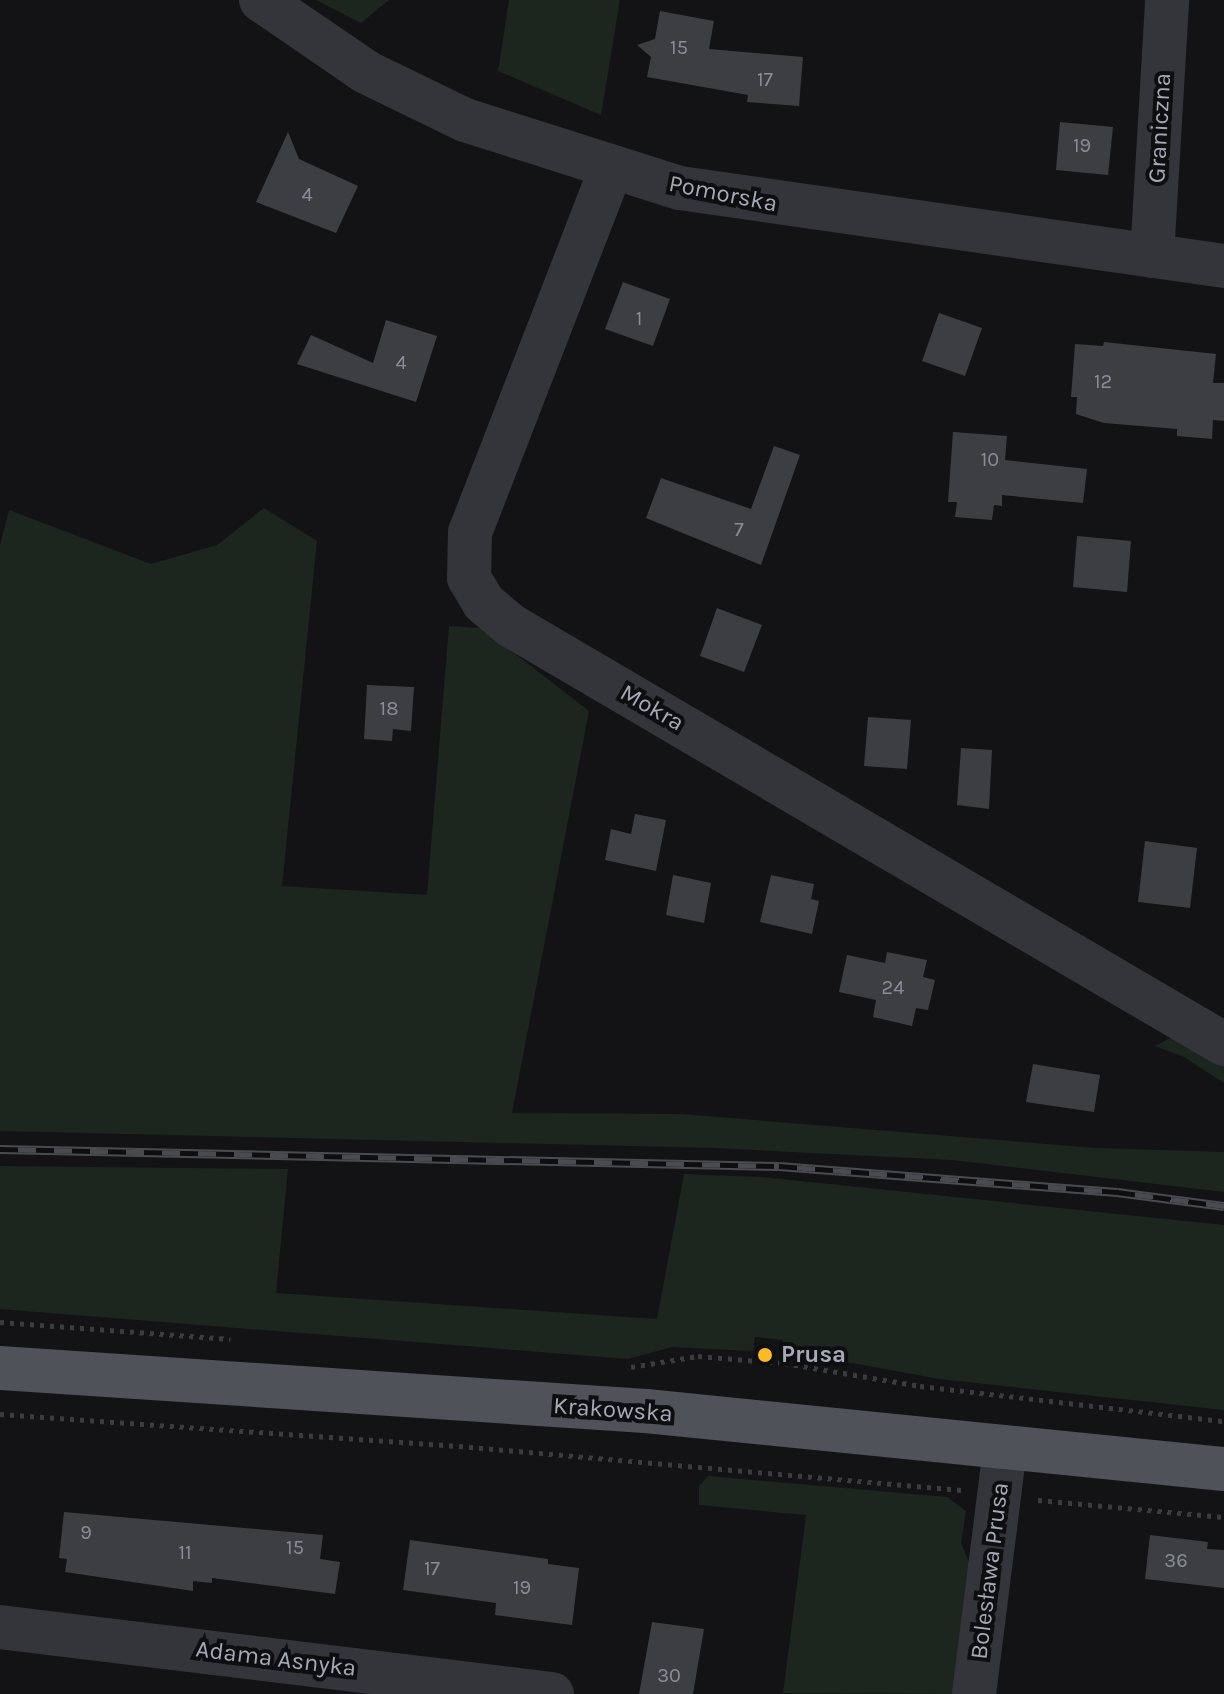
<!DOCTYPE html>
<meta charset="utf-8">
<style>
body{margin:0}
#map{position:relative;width:1224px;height:1694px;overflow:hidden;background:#131315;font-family:Karla,sans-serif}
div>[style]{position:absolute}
.green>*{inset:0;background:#1d251f}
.building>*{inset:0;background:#3d3e42}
.path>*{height:5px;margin-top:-2.5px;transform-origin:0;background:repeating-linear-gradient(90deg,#3a3c41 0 4px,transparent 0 10px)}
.minor>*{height:44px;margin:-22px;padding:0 22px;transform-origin:22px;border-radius:22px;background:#34353a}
.major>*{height:44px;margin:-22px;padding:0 22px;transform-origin:22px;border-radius:22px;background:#50525a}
.rail>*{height:9px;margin-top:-4.5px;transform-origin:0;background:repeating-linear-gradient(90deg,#0e0e10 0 18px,#494b51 0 36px);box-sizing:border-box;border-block:2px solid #494b51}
.dots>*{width:22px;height:22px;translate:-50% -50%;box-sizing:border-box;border:4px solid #0e0e10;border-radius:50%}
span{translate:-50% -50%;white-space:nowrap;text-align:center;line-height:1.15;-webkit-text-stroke:8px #0e0e10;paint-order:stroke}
.number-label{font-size:20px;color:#8a8e99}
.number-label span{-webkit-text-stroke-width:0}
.street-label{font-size:24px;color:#a4a9b6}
.poi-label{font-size:24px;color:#a4a9b6;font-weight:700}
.left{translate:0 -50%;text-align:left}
</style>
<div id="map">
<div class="green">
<i style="clip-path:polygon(316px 0,389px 0,361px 23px)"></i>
<i style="clip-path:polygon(509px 0,620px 0,601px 115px,498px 71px)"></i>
<i style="clip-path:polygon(264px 508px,317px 541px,282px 886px,427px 895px,449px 626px,482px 628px,589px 711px,512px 1113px,681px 1114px,1096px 1148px,1224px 1152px,1224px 1192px,952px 1160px,715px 1148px,0 1131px,0 545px,9px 510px,151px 564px,217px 545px)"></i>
<i style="clip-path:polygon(1183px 1031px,1224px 1056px,1224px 1083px,1184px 1057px,1155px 1046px)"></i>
<i style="clip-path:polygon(0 1166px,288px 1169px,276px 1293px,657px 1319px,684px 1174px,762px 1177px,1224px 1225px,1224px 1410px,939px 1379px,782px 1350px,783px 1340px,755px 1337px,753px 1351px,672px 1347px,628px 1359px,0 1309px)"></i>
<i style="clip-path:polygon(708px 1476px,947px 1497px,966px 1511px,961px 1543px,970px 1565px,962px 1694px,783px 1693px,806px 1515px,699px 1505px,699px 1486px)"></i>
</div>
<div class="building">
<i style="clip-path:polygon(660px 11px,714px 21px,709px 49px,803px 57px,799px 106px,747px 102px,748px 95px,647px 77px,651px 57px,637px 45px,655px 39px)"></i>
<i style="clip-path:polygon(1060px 122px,1113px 127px,1108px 175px,1056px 170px)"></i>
<i style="clip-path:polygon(288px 132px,299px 159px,358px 186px,336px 233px,256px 202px)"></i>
<i style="clip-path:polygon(623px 282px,670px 299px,653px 346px,605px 329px)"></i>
<i style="clip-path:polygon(939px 313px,982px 328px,965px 376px,922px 361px)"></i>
<i style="clip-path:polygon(386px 320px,437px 336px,416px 402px,297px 364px,311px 335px,373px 363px)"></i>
<i style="clip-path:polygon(1104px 342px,1216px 354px,1213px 383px,1224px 383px,1224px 421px,1213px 420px,1212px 439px,1177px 436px,1177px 429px,1104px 423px,1076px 414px,1077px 397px,1071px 397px,1075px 344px,1103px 346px)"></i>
<i style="clip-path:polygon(953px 432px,1007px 436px,1005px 460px,1087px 469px,1083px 503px,1002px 495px,1002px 506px,994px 505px,992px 520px,955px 517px,957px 502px,948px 502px)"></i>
<i style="clip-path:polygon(774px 446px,800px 455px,761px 565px,646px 518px,661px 478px,751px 509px)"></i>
<i style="clip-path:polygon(1077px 536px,1131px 541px,1127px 592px,1073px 587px)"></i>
<i style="clip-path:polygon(717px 608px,762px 625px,744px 672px,700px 656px)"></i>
<i style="clip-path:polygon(367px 685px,414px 687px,411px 731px,393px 729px,392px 741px,364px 739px)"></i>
<i style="clip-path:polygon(868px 717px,911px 720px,907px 769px,864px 766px)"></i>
<i style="clip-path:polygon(961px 748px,992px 750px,989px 809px,957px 805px)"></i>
<i style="clip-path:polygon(635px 814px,666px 820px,656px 871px,605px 860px,611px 829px,631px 834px)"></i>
<i style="clip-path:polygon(1145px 841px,1197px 848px,1190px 908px,1138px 902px)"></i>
<i style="clip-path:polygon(673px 875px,711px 883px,704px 923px,666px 915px)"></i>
<i style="clip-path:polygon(771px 875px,814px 884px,811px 899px,819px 901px,812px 934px,760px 922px)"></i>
<i style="clip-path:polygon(887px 952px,927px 960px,923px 977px,935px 980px,928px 1010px,916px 1008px,912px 1026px,873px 1017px,876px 1000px,839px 992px,847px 955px,885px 963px)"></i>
<i style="clip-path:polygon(1033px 1064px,1100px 1075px,1094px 1112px,1026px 1102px)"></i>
<i style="clip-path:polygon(64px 1512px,323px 1535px,320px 1559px,340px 1562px,335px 1594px,212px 1578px,212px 1583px,193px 1581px,193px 1591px,65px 1572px,67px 1559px,59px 1558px)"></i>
<i style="clip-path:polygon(1150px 1535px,1208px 1542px,1207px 1549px,1224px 1550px,1224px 1588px,1145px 1579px)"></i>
<i style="clip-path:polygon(410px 1540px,548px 1559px,548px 1564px,579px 1568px,572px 1625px,495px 1615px,496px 1603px,403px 1590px)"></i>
<i style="clip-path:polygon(652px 1622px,704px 1629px,693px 1694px,639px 1694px)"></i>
</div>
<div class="path">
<i style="left:0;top:1322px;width:231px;rotate:4.2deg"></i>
<i style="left:631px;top:1367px;width:68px;rotate:-9.3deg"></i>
<i style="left:698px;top:1356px;width:86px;rotate:4.7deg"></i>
<i style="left:784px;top:1363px;width:138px;rotate:9.6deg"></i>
<i style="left:920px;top:1386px;width:306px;rotate:6.6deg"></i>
<i style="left:0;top:1414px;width:460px;rotate:4deg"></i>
<i style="left:459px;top:1446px;width:504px;rotate:5.01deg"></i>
<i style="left:1038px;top:1500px;width:187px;rotate:5.2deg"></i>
</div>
<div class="minor">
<i style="left:261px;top:0;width:127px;rotate:34.4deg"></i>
<i style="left:366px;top:72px;width:110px;rotate:25.9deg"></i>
<i style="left:465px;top:120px;width:225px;rotate:17.6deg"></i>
<i style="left:680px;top:188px;width:550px;rotate:8.16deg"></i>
<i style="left:611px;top:169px;width:389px;rotate:111.2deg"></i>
<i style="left:470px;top:532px;width:46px;rotate:91.2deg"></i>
<i style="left:469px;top:578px;width:29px;rotate:59deg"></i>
<i style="left:484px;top:603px;width:34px;rotate:40deg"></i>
<i style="left:510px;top:625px;width:828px;rotate:30.41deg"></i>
<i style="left:1152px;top:256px;width:256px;rotate:-86.6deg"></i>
<i style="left:0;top:1627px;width:556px;rotate:6.92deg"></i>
<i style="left:974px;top:1694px;width:249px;rotate:-82.8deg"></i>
</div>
<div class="major">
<i style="left:0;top:1368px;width:647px;rotate:3.81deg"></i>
<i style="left:646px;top:1411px;width:581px;rotate:5.73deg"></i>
</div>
<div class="rail">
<i style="left:0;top:1149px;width:779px;rotate:1.25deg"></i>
<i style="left:779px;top:1166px;width:339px;rotate:4.4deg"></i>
<i style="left:1117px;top:1192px;width:108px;rotate:7.5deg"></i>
</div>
<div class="dots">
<i style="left:765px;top:1355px;background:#fbba26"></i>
</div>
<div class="number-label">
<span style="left:679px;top:47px">15</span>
<span style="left:765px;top:79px">17</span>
<span style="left:1082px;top:145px">19</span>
<span style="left:307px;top:194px">4</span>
<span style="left:639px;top:318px">1</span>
<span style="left:401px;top:362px">4</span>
<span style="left:1103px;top:381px">12</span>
<span style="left:990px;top:459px">10</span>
<span style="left:739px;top:529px">7</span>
<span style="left:389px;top:708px">18</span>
<span style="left:893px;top:987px">24</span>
<span style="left:86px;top:1532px">9</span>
<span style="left:295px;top:1547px">15</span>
<span style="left:185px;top:1552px">11</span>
<span style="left:1176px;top:1560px">36</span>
<span style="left:432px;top:1568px">17</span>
<span style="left:522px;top:1587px">19</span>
<span style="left:669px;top:1675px">30</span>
</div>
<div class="street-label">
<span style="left:1160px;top:128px;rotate:-87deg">Graniczna</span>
<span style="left:723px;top:194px;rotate:11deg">Pomorska</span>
<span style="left:652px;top:708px;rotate:30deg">Mokra</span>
<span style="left:613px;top:1410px;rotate:4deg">Krakowska</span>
<span style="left:990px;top:1571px;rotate:-83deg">Bolesława Prusa</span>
<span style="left:276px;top:1659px;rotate:7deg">Adama Asnyka</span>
</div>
<div class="poi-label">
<span class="left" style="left:781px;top:1355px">Prusa</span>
</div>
</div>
